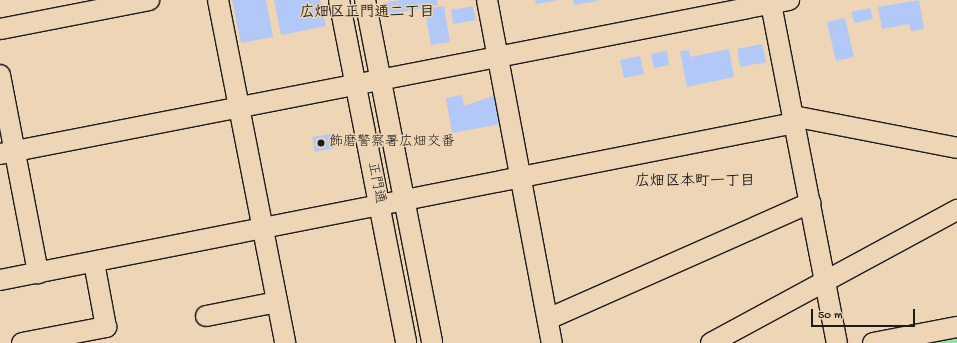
<!DOCTYPE html>
<meta charset="utf-8">
<style>
body{margin:0}
#map{position:relative;width:957px;height:343px;overflow:hidden;background:#eed5b5;font-family:"Gochi Hand","Klee One",sans-serif}
div>[style]{position:absolute}
.green>*{inset:0;background:#9ddca5}
.building>*{inset:0;background:#b2c8f6}
.roads{filter:drop-shadow(1px 0 #1c1c1c) drop-shadow(-1px 0 #1c1c1c) drop-shadow(0 1px #1c1c1c) drop-shadow(0 -1px #1c1c1c)}
.minor>*{height:20px;margin:-10px;padding:0 10px;transform-origin:10px;border-radius:10px;background:#eed5b5}
.dots>*{width:11px;height:11px;translate:-50% -50%;box-sizing:border-box;border:2px solid #eed5b5;border-radius:50%}
span{translate:-50% -50%;white-space:nowrap;text-align:center;line-height:1.15;-webkit-text-stroke:3px #eed5b5;paint-order:stroke}
.poi-label{font-size:14px;color:#1c1c1c}
.left{translate:0 -50%;text-align:left}
.street-label{font-size:14px;color:#1c1c1c}
.neighbourhood-label{font-size:15px;color:#1c1c1c;font-weight:700}
.scale{position:absolute;left:811px;top:309px;width:104px;height:18px;box-sizing:border-box;border:2px solid #1c1c1c;border-top:0;padding-left:5px;font-size:12px;line-height:14px;white-space:nowrap;color:#1c1c1c;-webkit-text-stroke:3px #eed5b5;paint-order:stroke}
</style>
<div id="map">
<div class="green">
<i style="clip-path:polygon(957px 335px,957px 343px,919px 343px)"></i>
</div>
<div class="building">
<i style="clip-path:polygon(232px 0,266px 0,273px 37px,241px 43px)"></i>
<i style="clip-path:polygon(274px 0,320px 0,326px 26px,281px 35px)"></i>
<i style="clip-path:polygon(401px 0,437px 0,438px 5px,386px 15px,384px 3px)"></i>
<i style="clip-path:polygon(535px 0,555px 0,555px 1px,536px 4px)"></i>
<i style="clip-path:polygon(573px 0,598px 0,598px 1px,574px 5px)"></i>
<i style="clip-path:polygon(919px 0,924px 29px,911px 31px,909px 24px,882px 29px,878px 7px)"></i>
<i style="clip-path:polygon(444px 6px,450px 42px,431px 45px,425px 9px)"></i>
<i style="clip-path:polygon(473px 6px,476px 20px,453px 24px,451px 10px)"></i>
<i style="clip-path:polygon(870px 8px,873px 19px,854px 23px,851px 12px)"></i>
<i style="clip-path:polygon(845px 18px,854px 57px,836px 61px,827px 22px)"></i>
<i style="clip-path:polygon(762px 44px,766px 62px,740px 67px,737px 49px)"></i>
<i style="clip-path:polygon(729px 49px,734px 77px,687px 87px,680px 51px,689px 50px,690px 57px)"></i>
<i style="clip-path:polygon(667px 51px,669px 65px,654px 68px,651px 54px)"></i>
<i style="clip-path:polygon(640px 56px,644px 74px,624px 78px,620px 60px)"></i>
<i style="clip-path:polygon(462px 95px,464px 106px,496px 95px,501px 124px,452px 133px,446px 98px)"></i>
<i style="clip-path:polygon(331px 134px,334px 148px,315px 152px,312px 137px)"></i>
</div>
<div class="roads">
<div class="minor">
<i style="left:218px;top:0;width:349px;rotate:78.9deg"></i>
<i style="left:339px;top:0;width:349px;rotate:78.9deg"></i>
<i style="left:365px;top:0;width:349px;rotate:78.9deg"></i>
<i style="left:487px;top:0;width:349px;rotate:79.3deg"></i>
<i style="left:771px;top:4px;width:345px;rotate:79deg"></i>
<i style="left:0;top:29px;width:152px;rotate:-11deg"></i>
<i style="left:0;top:75px;width:202px;rotate:79.1deg"></i>
<i style="left:793px;top:116px;width:167px;rotate:11deg"></i>
<i style="left:0;top:154px;width:804px;rotate:-11.04deg"></i>
<i style="left:0;top:280px;width:809px;rotate:-11.18deg"></i>
<i style="left:206px;top:316px;width:72px;rotate:-11.2deg"></i>
<i style="left:548px;top:319px;width:287px;rotate:-23.9deg"></i>
<i style="left:22px;top:343px;width:86px;rotate:-10.8deg"></i>
<i style="left:106px;top:327px;width:66px;rotate:-100.5deg"></i>
<i style="left:711px;top:343px;width:280px;rotate:-28.4deg"></i>
<i style="left:873px;top:343px;width:86px;rotate:-10.8deg"></i>
</div>
</div>
<div class="dots">
<i style="left:321px;top:143px;background:#1c1c1c"></i>
</div>
<div class="poi-label">
<span class="left" style="left:329px;top:143px">飾磨警察署広畑交番</span>
</div>
<div class="street-label">
<span style="left:375px;top:183px;rotate:79deg">正門通</span>
</div>
<div class="neighbourhood-label">
<span style="left:367px;top:14px">広畑区正門通二丁目</span>
<span style="left:695px;top:183px">広畑区本町一丁目</span>
</div>
<div class="scale">50 m</div>
</div>
